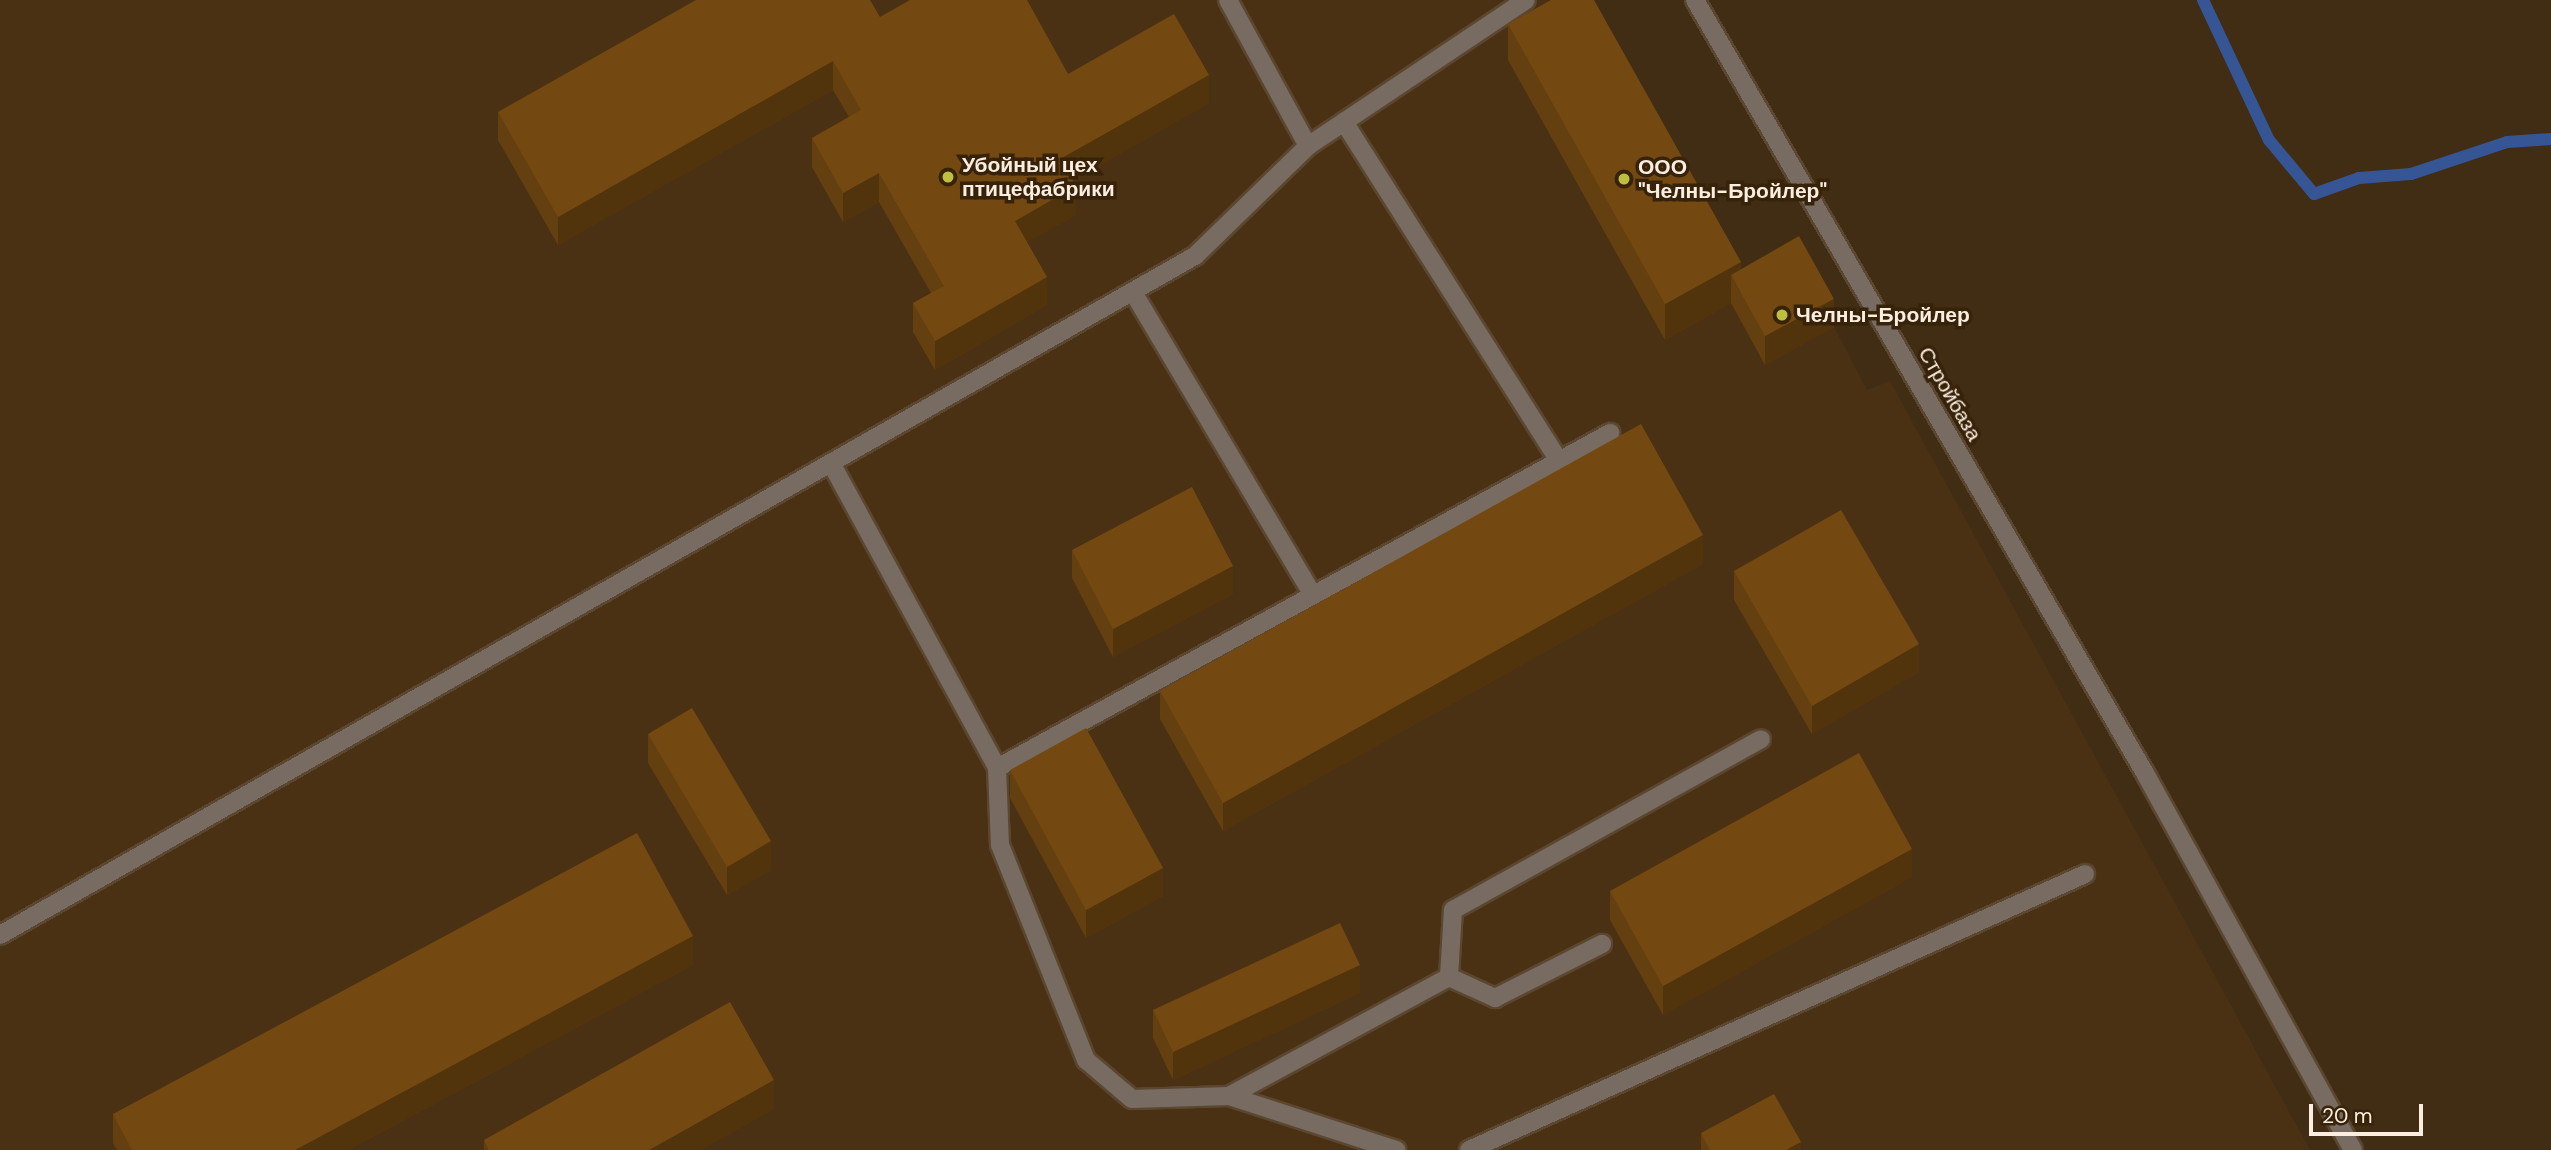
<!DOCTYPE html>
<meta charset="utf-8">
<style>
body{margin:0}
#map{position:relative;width:2551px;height:1150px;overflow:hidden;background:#412c14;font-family:"DM Sans",sans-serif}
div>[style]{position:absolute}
.built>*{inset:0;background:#4b3113}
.stream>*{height:12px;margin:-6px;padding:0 6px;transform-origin:6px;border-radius:6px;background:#355595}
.roads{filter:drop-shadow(2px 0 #5b4730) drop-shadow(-2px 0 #5b4730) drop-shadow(0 2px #5b4730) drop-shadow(0 -2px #5b4730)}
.lane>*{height:18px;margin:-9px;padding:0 9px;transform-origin:9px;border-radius:9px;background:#786c62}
.street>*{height:18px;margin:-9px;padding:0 9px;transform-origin:9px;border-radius:9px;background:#786c62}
.wall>*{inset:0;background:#643f0f}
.shaded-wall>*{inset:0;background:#51330c}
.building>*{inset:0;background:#744911}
.dots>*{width:19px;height:19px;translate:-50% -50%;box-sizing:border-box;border:4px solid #37220a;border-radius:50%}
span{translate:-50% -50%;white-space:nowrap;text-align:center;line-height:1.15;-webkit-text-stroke:7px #37220a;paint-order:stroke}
.poi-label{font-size:21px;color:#fbeddf;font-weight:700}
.left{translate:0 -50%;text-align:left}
.street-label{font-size:21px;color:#fbeddf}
.scale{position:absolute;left:2309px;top:1104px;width:114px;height:32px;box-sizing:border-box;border:4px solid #fbeddf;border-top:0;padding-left:9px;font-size:21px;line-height:24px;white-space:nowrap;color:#fbeddf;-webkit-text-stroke:5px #37220a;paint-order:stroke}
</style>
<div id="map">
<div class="built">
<i style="clip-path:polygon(0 0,1560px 0,1741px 297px,1834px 327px,1867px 390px,1890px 381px,2310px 1150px,0 1150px)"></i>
</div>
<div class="stream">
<i style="left:2203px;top:0;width:155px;rotate:64.8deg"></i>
<i style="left:2269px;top:140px;width:70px;rotate:50.2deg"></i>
<i style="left:2314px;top:194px;width:48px;rotate:-19.6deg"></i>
<i style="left:2359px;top:178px;width:52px;rotate:-4.4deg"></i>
<i style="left:2411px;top:174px;width:101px;rotate:-18.4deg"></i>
<i style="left:2507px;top:142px;width:44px;rotate:-3.9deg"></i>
</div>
<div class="roads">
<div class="lane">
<i style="left:1228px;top:0;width:166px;rotate:61.3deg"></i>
<i style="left:1344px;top:122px;width:401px;rotate:57.6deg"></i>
<i style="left:1133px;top:292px;width:352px;rotate:59.3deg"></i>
<i style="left:831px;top:463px;width:347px;rotate:61.4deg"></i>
<i style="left:997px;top:768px;width:77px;rotate:87.8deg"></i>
<i style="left:1000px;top:845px;width:232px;rotate:68.2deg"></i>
<i style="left:1086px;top:1060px;width:60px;rotate:40.3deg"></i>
<i style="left:1132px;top:1099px;width:97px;rotate:-1.8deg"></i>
<i style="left:1229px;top:1096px;width:250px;rotate:-28.4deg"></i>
<i style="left:1449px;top:977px;width:51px;rotate:24.5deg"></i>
<i style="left:1495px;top:998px;width:120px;rotate:-26.8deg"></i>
<i style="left:997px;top:768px;width:699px;rotate:-28.66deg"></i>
<i style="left:2146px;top:775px;width:428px;rotate:61.1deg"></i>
<i style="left:0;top:935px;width:1374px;rotate:-29.61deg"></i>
<i style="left:1195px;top:256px;width:158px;rotate:-44.2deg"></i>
<i style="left:1308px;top:146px;width:262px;rotate:-33.8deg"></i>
<i style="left:1449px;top:977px;width:67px;rotate:-86.6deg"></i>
<i style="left:1453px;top:910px;width:352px;rotate:-29deg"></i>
<i style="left:1229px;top:1096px;width:176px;rotate:17.9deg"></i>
<i style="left:1469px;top:1150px;width:675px;rotate:-24.13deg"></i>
</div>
<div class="street">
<i style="left:1695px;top:0;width:897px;rotate:59.8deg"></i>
</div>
</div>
<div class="wall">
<i style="clip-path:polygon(880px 17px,1068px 74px,1209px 103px,1072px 181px,1076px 215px,1027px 242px,1047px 305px,935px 370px,913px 332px,913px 303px,931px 293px,879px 202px,843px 222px,812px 167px,812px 138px,849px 117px,833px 90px,558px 245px,498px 140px,498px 112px)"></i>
<i style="clip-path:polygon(1508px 24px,1741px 269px,1834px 327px,1765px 365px,1731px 303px,1665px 340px,1508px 60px)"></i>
<i style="clip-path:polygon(1072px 550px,1233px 594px,1113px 657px,1072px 578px)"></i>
<i style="clip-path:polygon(1703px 564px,1223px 831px,1160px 719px,1160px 691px)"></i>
<i style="clip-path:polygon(1734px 571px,1919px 672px,1812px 734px,1734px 600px)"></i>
<i style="clip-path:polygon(648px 734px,771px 870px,727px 895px,648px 763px)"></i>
<i style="clip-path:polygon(1010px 770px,1163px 896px,1086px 938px,1010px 798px)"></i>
<i style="clip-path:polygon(1912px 877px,1663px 1015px,1610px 920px,1610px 891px)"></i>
<i style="clip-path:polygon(693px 965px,348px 1150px,117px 1150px,113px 1143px,113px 1114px)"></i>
<i style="clip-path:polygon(1360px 993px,1173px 1080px,1153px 1038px,1153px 1010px)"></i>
<i style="clip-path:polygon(774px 1109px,700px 1150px,484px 1150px,484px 1140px)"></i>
<i style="clip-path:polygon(1701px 1133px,1801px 1150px,1701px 1150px)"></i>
</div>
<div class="shaded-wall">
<i style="clip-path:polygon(833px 61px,833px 90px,558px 245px,558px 217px)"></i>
<i style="clip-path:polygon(1209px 75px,1209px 103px,1060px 188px,1060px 159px)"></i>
<i style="clip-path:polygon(879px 173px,879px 202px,843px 222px,843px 193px)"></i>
<i style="clip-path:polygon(1076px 186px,1076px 215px,1015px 249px,1015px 221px)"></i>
<i style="clip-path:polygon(1741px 262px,1741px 293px,1731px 275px,1731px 303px,1665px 340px,1665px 304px)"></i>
<i style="clip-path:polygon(1047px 277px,1047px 305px,935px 370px,935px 341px)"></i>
<i style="clip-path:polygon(1834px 299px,1834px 327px,1765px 365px,1765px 336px)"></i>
<i style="clip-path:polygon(1703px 535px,1703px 564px,1223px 831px,1223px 803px)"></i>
<i style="clip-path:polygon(1233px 566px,1233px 594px,1113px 657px,1113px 629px)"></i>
<i style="clip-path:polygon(1919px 644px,1919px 672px,1812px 734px,1812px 706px)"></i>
<i style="clip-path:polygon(771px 841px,771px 870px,727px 895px,727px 867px)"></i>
<i style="clip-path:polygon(1912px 849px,1912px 877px,1663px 1015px,1663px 986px)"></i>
<i style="clip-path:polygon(1163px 868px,1163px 896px,1086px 938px,1086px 910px)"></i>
<i style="clip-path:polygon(693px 936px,693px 965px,348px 1150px,295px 1150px)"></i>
<i style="clip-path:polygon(1360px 965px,1360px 993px,1173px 1080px,1173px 1052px)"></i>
<i style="clip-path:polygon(774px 1080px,774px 1109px,700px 1150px,649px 1150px)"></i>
<i style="clip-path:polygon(1801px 1142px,1801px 1150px,1786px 1150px)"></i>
</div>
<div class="building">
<i style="clip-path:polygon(696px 0,870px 0,880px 17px,910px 0,1027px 0,1068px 74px,1174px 14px,1209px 75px,1060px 159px,1076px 186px,1015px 221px,1047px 277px,935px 341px,913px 303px,944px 286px,879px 173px,843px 193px,812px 138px,861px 110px,833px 61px,558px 217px,498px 112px)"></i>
<i style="clip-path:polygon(1551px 0,1594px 0,1741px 262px,1665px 304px,1508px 24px)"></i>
<i style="clip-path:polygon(1799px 236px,1834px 299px,1765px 336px,1731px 275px)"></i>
<i style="clip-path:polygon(1641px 424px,1703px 535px,1223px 803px,1160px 691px)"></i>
<i style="clip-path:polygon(1192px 487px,1233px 566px,1113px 629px,1072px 550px)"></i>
<i style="clip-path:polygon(1841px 510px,1919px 644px,1812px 706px,1734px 571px)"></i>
<i style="clip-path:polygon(692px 708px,771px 841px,727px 867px,648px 734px)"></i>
<i style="clip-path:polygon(1086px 728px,1163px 868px,1086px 910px,1010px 770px)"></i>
<i style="clip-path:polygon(1859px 753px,1912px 849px,1663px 986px,1610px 891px)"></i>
<i style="clip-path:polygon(637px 833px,693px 936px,295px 1150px,132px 1150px,113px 1114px)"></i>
<i style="clip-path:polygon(1340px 923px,1360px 965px,1173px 1052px,1153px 1010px)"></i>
<i style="clip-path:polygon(730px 1002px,774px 1080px,649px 1150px,489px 1150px,484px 1140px)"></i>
<i style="clip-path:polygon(1774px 1094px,1801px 1142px,1786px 1150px,1710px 1150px,1701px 1133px)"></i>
</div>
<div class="dots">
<i style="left:948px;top:177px;background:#bfbe41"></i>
<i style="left:1624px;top:179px;background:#bfbe41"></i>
<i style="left:1782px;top:315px;background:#bfbe41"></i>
</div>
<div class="poi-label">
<span class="left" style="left:962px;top:177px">Убойный цех<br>птицефабрики</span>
<span class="left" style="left:1638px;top:179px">ООО<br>"Челны-Бройлер"</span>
<span class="left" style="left:1796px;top:315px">Челны-Бройлер</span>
</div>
<div class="street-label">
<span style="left:1950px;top:394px;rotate:60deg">Стройбаза</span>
</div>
<div class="scale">20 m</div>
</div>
